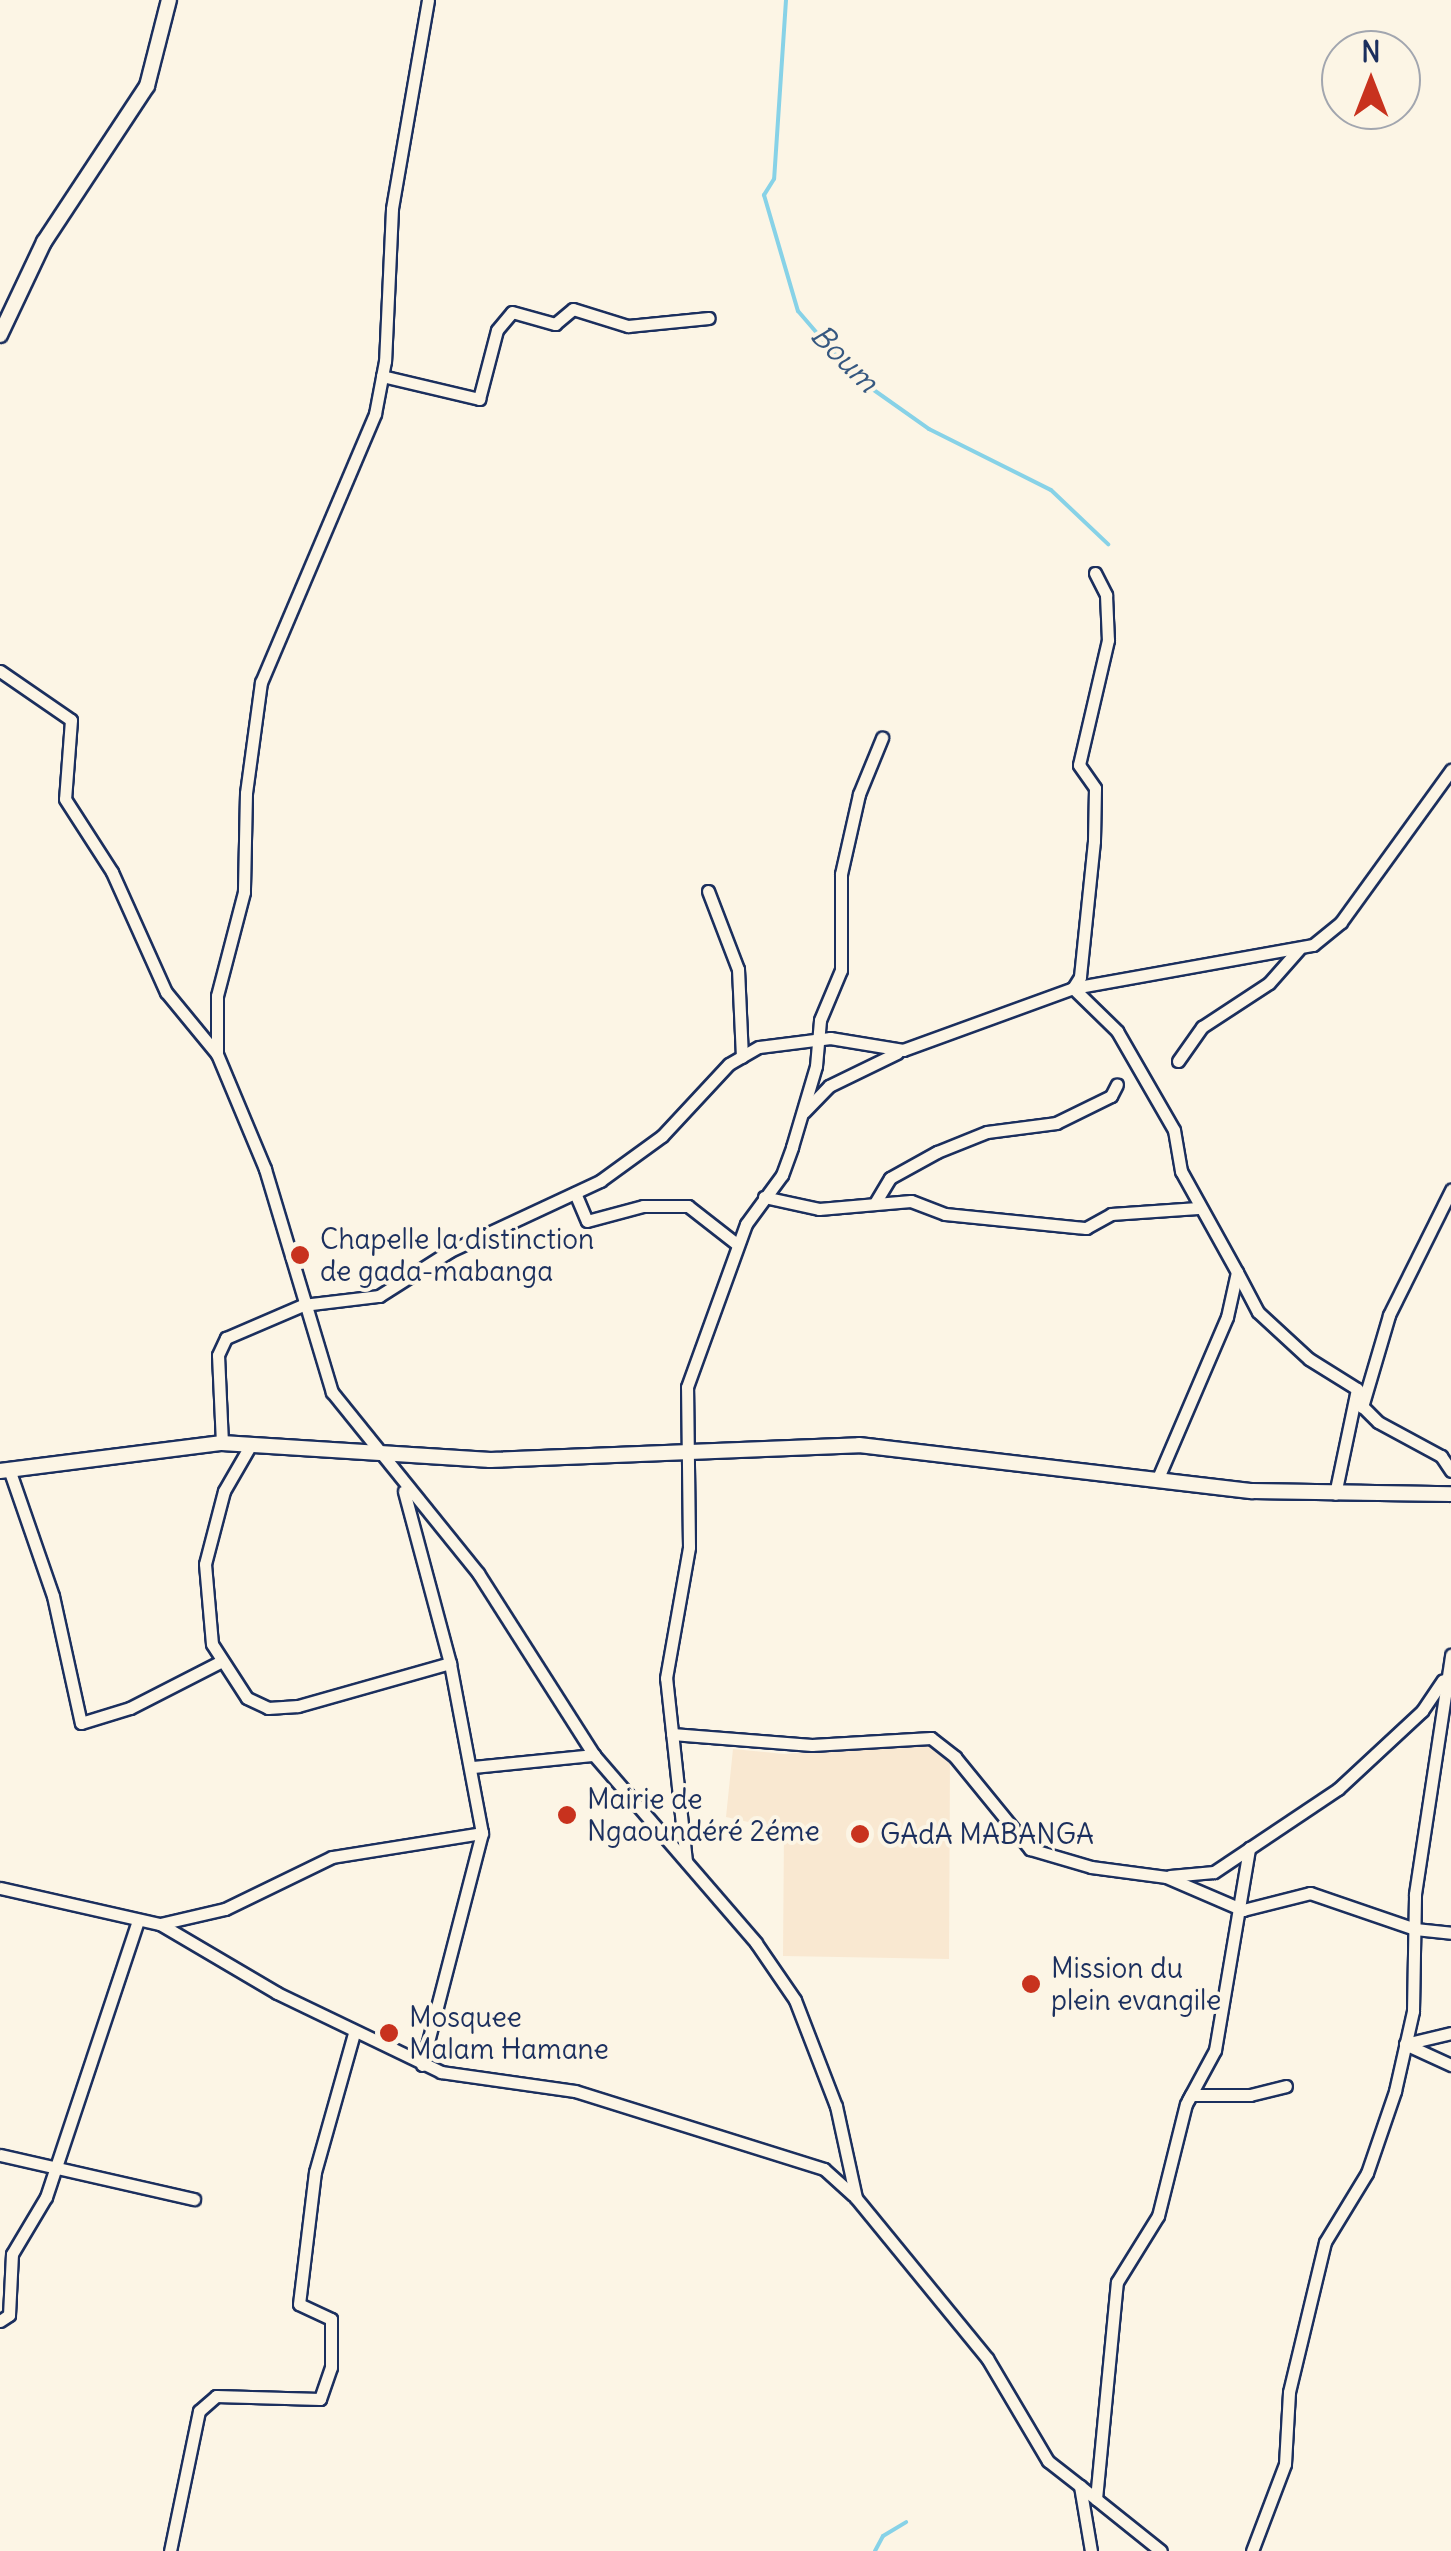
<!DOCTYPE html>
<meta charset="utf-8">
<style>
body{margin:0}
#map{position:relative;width:1451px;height:2551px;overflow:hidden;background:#fcf5e5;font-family:Delius,sans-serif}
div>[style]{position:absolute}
.built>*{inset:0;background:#f9e8d1}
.stream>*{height:4px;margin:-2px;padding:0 2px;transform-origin:2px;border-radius:2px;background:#87d2e7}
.roads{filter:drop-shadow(2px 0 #1b2f5e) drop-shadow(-2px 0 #1b2f5e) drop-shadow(0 2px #1b2f5e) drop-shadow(0 -2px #1b2f5e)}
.minor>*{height:11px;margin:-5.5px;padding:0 5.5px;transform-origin:5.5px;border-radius:5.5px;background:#fcf5e5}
.tertiary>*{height:14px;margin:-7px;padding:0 7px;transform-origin:7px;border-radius:7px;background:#fcf5e5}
.dots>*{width:28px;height:28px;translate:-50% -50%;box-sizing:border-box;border:5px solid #fcf5e5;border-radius:50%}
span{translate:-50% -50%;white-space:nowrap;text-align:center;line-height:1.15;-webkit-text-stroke:8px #fcf5e5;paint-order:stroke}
.poi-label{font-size:28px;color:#1b2f5e}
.left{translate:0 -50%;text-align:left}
.water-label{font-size:30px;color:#365880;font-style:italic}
.north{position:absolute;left:1321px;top:30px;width:100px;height:100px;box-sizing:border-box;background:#fcf5e5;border:2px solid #a2a6af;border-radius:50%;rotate:0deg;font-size:28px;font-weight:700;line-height:40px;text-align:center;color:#1b2f5e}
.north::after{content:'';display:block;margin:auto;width:35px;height:45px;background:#c8321e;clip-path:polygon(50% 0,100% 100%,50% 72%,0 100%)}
</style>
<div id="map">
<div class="built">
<i style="clip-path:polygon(922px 1742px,950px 1760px,949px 1959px,783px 1956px,784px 1830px,726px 1817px,733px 1749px,784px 1754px)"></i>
</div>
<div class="stream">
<i style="left:786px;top:0;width:179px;rotate:93.8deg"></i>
<i style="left:774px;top:179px;width:19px;rotate:122deg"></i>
<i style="left:764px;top:195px;width:121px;rotate:73.7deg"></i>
<i style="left:798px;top:311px;width:86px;rotate:49.3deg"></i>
<i style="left:854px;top:376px;width:92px;rotate:35.2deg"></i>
<i style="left:929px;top:429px;width:136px;rotate:26.6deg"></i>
<i style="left:1051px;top:490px;width:79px;rotate:43.5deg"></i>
<i style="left:875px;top:2551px;width:17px;rotate:-62deg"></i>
<i style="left:883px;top:2536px;width:27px;rotate:-31deg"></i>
</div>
<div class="roads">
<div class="minor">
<i style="left:428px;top:0;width:212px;rotate:99.8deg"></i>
<i style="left:392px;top:209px;width:152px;rotate:92.6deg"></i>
<i style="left:385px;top:361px;width:54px;rotate:100.7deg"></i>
<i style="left:375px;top:414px;width:291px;rotate:113deg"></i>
<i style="left:261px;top:682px;width:112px;rotate:97.7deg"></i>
<i style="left:246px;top:793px;width:99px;rotate:91.2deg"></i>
<i style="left:244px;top:892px;width:107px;rotate:104.6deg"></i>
<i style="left:217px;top:996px;width:58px;rotate:90deg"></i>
<i style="left:217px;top:1054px;width:125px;rotate:67.3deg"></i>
<i style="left:265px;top:1169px;width:233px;rotate:73.3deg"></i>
<i style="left:332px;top:1392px;width:233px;rotate:51.1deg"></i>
<i style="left:478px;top:1573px;width:216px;rotate:57.5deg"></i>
<i style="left:594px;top:1755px;width:248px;rotate:49.2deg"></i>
<i style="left:756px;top:1943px;width:69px;rotate:55.6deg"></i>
<i style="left:795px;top:2000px;width:114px;rotate:68.9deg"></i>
<i style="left:836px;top:2106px;width:94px;rotate:77.7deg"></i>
<i style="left:856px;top:2198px;width:207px;rotate:50.7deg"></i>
<i style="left:987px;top:2358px;width:120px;rotate:59.4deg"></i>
<i style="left:1048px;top:2461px;width:41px;rotate:38deg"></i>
<i style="left:1080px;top:2486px;width:66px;rotate:80.4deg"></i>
<i style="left:382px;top:376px;width:100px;rotate:13.3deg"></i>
<i style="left:479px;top:399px;width:71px;rotate:-75.4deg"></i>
<i style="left:497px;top:330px;width:23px;rotate:-50deg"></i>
<i style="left:512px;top:312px;width:45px;rotate:15.6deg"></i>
<i style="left:555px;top:324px;width:23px;rotate:-40deg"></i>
<i style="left:573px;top:309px;width:58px;rotate:17.2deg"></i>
<i style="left:628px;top:326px;width:81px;rotate:-5.6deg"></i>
<i style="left:1095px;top:573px;width:25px;rotate:63deg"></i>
<i style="left:1106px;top:595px;width:45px;rotate:87.5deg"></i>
<i style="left:1108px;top:640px;width:128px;rotate:103.1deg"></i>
<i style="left:1079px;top:765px;width:28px;rotate:55deg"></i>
<i style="left:1095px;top:788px;width:53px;rotate:91.1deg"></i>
<i style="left:1094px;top:841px;width:137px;rotate:95.9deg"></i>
<i style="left:1080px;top:977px;width:13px;rotate:122deg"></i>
<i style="left:1073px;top:988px;width:62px;rotate:44.3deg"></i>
<i style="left:1117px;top:1031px;width:114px;rotate:60.1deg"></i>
<i style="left:1174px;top:1130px;width:42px;rotate:80.3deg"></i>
<i style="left:1181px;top:1171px;width:115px;rotate:61deg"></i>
<i style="left:1237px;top:1272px;width:46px;rotate:102.5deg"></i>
<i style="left:1227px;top:1317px;width:175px;rotate:113.2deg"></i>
<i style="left:0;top:671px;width:86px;rotate:34.6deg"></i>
<i style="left:71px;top:720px;width:79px;rotate:94.3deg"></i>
<i style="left:65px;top:799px;width:87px;rotate:57.2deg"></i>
<i style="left:112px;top:872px;width:132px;rotate:65.8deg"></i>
<i style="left:166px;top:992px;width:80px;rotate:50.6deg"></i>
<i style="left:708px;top:891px;width:84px;rotate:69deg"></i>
<i style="left:738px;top:969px;width:88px;rotate:87.4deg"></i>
<i style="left:1178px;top:1061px;width:42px;rotate:-54.8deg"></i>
<i style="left:1202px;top:1027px;width:80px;rotate:-33.3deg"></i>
<i style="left:1269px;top:983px;width:45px;rotate:-48.6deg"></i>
<i style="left:804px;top:1112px;width:36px;rotate:-46deg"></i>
<i style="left:829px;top:1086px;width:76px;rotate:-25.9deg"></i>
<i style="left:575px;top:1193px;width:30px;rotate:67deg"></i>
<i style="left:587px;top:1221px;width:58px;rotate:-15deg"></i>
<i style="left:643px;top:1206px;width:45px"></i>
<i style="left:688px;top:1206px;width:63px;rotate:38deg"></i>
<i style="left:764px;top:1197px;width:56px;rotate:12.3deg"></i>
<i style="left:819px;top:1209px;width:92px;rotate:-5deg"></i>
<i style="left:911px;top:1201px;width:36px;rotate:21deg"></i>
<i style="left:945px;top:1214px;width:142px;rotate:5.7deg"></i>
<i style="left:1086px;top:1228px;width:29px;rotate:-29deg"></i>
<i style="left:1111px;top:1214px;width:87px;rotate:-3.9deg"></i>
<i style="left:875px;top:1203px;width:29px;rotate:-59deg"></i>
<i style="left:890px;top:1178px;width:54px;rotate:-29deg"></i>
<i style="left:937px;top:1152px;width:54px;rotate:-21.8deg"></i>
<i style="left:987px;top:1132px;width:70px;rotate:-7.4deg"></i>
<i style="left:1056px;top:1123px;width:61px;rotate:-26.1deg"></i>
<i style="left:1111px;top:1096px;width:13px;rotate:-63deg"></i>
<i style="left:1237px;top:1272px;width:45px;rotate:62.3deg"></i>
<i style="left:1258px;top:1312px;width:69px;rotate:42.7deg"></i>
<i style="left:1309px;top:1359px;width:57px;rotate:32deg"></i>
<i style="left:1357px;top:1389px;width:107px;rotate:101.8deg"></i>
<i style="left:1360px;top:1404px;width:25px;rotate:45deg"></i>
<i style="left:1378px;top:1422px;width:72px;rotate:28.4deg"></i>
<i style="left:1441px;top:1456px;width:18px;rotate:56deg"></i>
<i style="left:1362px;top:1407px;width:96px;rotate:-73.6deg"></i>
<i style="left:1389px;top:1315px;width:140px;rotate:-63.6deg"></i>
<i style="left:222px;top:1443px;width:88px;rotate:-92.6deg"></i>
<i style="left:218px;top:1355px;width:19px;rotate:-65deg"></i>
<i style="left:226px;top:1338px;width:84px;rotate:-23.2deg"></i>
<i style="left:303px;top:1305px;width:77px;rotate:-6.8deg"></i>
<i style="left:379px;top:1296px;width:84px;rotate:-32.4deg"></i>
<i style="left:450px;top:1251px;width:166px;rotate:-25deg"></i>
<i style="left:600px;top:1181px;width:77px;rotate:-36deg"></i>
<i style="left:662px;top:1136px;width:98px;rotate:-47.1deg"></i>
<i style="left:729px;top:1064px;width:34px;rotate:-30deg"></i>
<i style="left:759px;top:1047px;width:72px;rotate:-7.2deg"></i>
<i style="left:830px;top:1038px;width:74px;rotate:9.3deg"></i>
<i style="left:903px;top:1050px;width:181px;rotate:-20deg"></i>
<i style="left:1073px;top:988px;width:244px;rotate:-10.2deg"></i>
<i style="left:1313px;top:945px;width:36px;rotate:-39deg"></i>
<i style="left:1341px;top:922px;width:188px;rotate:-54.1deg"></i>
<i style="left:250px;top:1446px;width:52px;rotate:120deg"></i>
<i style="left:224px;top:1491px;width:75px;rotate:104.6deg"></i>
<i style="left:205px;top:1564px;width:80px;rotate:85deg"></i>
<i style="left:212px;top:1644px;width:64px;rotate:57.1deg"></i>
<i style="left:247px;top:1698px;width:23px;rotate:25deg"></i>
<i style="left:268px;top:1708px;width:30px;rotate:-4deg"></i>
<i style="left:298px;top:1706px;width:158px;rotate:-15.8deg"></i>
<i style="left:9px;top:1469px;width:134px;rotate:70.9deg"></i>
<i style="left:53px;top:1596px;width:130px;rotate:77.6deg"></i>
<i style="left:81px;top:1723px;width:51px;rotate:-17deg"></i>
<i style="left:130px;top:1708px;width:101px;rotate:-27.1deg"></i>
<i style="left:672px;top:1734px;width:140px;rotate:4.5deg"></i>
<i style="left:812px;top:1745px;width:119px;rotate:-3.4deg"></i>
<i style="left:931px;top:1738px;width:31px;rotate:38deg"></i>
<i style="left:955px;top:1757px;width:119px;rotate:50.8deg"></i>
<i style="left:1030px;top:1849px;width:64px;rotate:16.4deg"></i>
<i style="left:1091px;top:1867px;width:76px;rotate:7.6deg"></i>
<i style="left:1166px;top:1877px;width:84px;rotate:23.2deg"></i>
<i style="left:1243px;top:1910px;width:69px;rotate:-14.2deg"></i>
<i style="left:1310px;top:1893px;width:111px;rotate:18.9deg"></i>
<i style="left:1415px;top:1929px;width:36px;rotate:6deg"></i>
<i style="left:473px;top:1767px;width:122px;rotate:-5.7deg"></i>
<i style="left:686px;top:1861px;width:184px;rotate:-96.2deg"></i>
<i style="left:666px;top:1678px;width:133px;rotate:-80deg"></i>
<i style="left:689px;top:1547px;width:160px;rotate:-90.7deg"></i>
<i style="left:687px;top:1387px;width:173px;rotate:-70.1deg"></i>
<i style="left:746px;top:1224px;width:61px;rotate:-53.7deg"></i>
<i style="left:782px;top:1175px;width:30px;rotate:-70deg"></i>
<i style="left:792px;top:1147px;width:84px;rotate:-73.5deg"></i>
<i style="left:816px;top:1066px;width:46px;rotate:-85deg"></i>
<i style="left:820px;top:1020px;width:54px;rotate:-67.2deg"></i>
<i style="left:841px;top:970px;width:96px;rotate:-90deg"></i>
<i style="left:841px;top:874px;width:82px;rotate:-77.3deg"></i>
<i style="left:859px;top:794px;width:61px;rotate:-67.7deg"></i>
<i style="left:1170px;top:1876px;width:44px;rotate:-5.2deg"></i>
<i style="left:1214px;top:1872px;width:149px;rotate:-33.8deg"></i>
<i style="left:1338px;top:1789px;width:115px;rotate:-42.9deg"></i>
<i style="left:1422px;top:1711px;width:37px;rotate:-56deg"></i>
<i style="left:0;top:1888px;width:164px;rotate:12.7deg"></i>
<i style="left:160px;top:1924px;width:136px;rotate:30.5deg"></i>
<i style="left:277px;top:1993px;width:182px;rotate:25.7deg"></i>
<i style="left:441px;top:2072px;width:135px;rotate:8.1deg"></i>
<i style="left:575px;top:2091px;width:261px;rotate:17.4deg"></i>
<i style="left:824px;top:2169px;width:39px;rotate:42deg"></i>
<i style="left:160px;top:1924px;width:67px;rotate:-13deg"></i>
<i style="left:225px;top:1909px;width:119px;rotate:-25.9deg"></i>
<i style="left:332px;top:1857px;width:152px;rotate:-9.1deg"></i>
<i style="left:482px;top:1833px;width:173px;rotate:-100.7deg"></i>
<i style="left:450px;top:1663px;width:178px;rotate:-105deg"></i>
<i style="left:1405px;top:2044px;width:51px;rotate:24.5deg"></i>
<i style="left:1405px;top:2044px;width:47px;rotate:-13.4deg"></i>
<i style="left:422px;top:2065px;width:240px;rotate:-75.5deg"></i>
<i style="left:1188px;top:2100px;width:57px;rotate:-61.6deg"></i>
<i style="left:1215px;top:2050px;width:205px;rotate:-80.4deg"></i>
<i style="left:0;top:2155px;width:199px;rotate:12.8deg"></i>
<i style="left:0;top:2321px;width:11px;rotate:-34deg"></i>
<i style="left:9px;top:2315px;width:61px;rotate:-87.2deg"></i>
<i style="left:12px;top:2254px;width:66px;rotate:-59.2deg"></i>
<i style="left:46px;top:2197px;width:292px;rotate:-71.6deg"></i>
<i style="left:1080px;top:2486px;width:21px;rotate:39deg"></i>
<i style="left:1096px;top:2499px;width:218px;rotate:-84.5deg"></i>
<i style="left:1117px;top:2282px;width:78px;rotate:-58.2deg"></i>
<i style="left:1158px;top:2216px;width:115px;rotate:-76deg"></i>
<i style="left:1186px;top:2104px;width:10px;rotate:-61deg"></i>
<i style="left:1191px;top:2095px;width:59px"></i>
<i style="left:1250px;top:2095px;width:37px;rotate:-14deg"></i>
<i style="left:1096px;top:2499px;width:83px;rotate:38.7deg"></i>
<i style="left:170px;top:2551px;width:143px;rotate:-78.3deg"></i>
<i style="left:199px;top:2411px;width:23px;rotate:-41deg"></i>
<i style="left:216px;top:2396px;width:104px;rotate:1.7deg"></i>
<i style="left:320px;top:2399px;width:34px;rotate:-71deg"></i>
<i style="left:331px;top:2367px;width:48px;rotate:-90deg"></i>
<i style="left:331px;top:2319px;width:35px;rotate:-155deg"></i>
<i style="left:299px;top:2304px;width:133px;rotate:-83.1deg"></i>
<i style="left:315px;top:2172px;width:144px;rotate:-74.3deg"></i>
<i style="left:1252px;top:2551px;width:93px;rotate:-69.2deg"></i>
<i style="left:1285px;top:2464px;width:72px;rotate:-86.8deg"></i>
<i style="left:1289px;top:2392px;width:154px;rotate:-76.5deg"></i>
<i style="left:1325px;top:2242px;width:81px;rotate:-58.7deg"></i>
<i style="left:1367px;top:2173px;width:87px;rotate:-71.1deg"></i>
<i style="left:1395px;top:2091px;width:82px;rotate:-77.3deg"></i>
<i style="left:1413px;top:2011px;width:117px;rotate:-89deg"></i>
<i style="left:1415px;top:1894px;width:242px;rotate:-81.4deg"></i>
</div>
<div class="tertiary">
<i style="left:0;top:335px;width:103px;rotate:-64.7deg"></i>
<i style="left:44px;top:242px;width:187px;rotate:-56.6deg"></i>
<i style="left:147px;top:86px;width:89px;rotate:-75.7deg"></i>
<i style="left:0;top:1471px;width:224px;rotate:-7.2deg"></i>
<i style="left:222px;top:1443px;width:269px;rotate:3.6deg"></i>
<i style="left:490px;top:1460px;width:369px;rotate:-2.3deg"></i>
<i style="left:859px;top:1445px;width:396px;rotate:6.7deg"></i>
<i style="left:1252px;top:1491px;width:199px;rotate:0.9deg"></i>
</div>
</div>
<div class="dots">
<i style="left:300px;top:1255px;background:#c8321e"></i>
<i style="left:567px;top:1815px;background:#c8321e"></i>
<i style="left:860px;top:1834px;background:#c8321e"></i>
<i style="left:1031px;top:1984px;background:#c8321e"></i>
<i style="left:389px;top:2033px;background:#c8321e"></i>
</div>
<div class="poi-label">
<span class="left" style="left:320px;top:1255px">Chapelle la distinction<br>de gada-mabanga</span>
<span class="left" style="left:587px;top:1815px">Mairie de<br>Ngaoundéré 2éme</span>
<span class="left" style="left:880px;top:1834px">GAdA MABANGA</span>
<span class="left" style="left:1051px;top:1984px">Mission du<br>plein evangile</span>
<span class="left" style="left:409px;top:2033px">Mosquee<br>Malam Hamane</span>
</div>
<div class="water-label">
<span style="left:845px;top:358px;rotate:45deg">Boum</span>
</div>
<div class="north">N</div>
</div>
